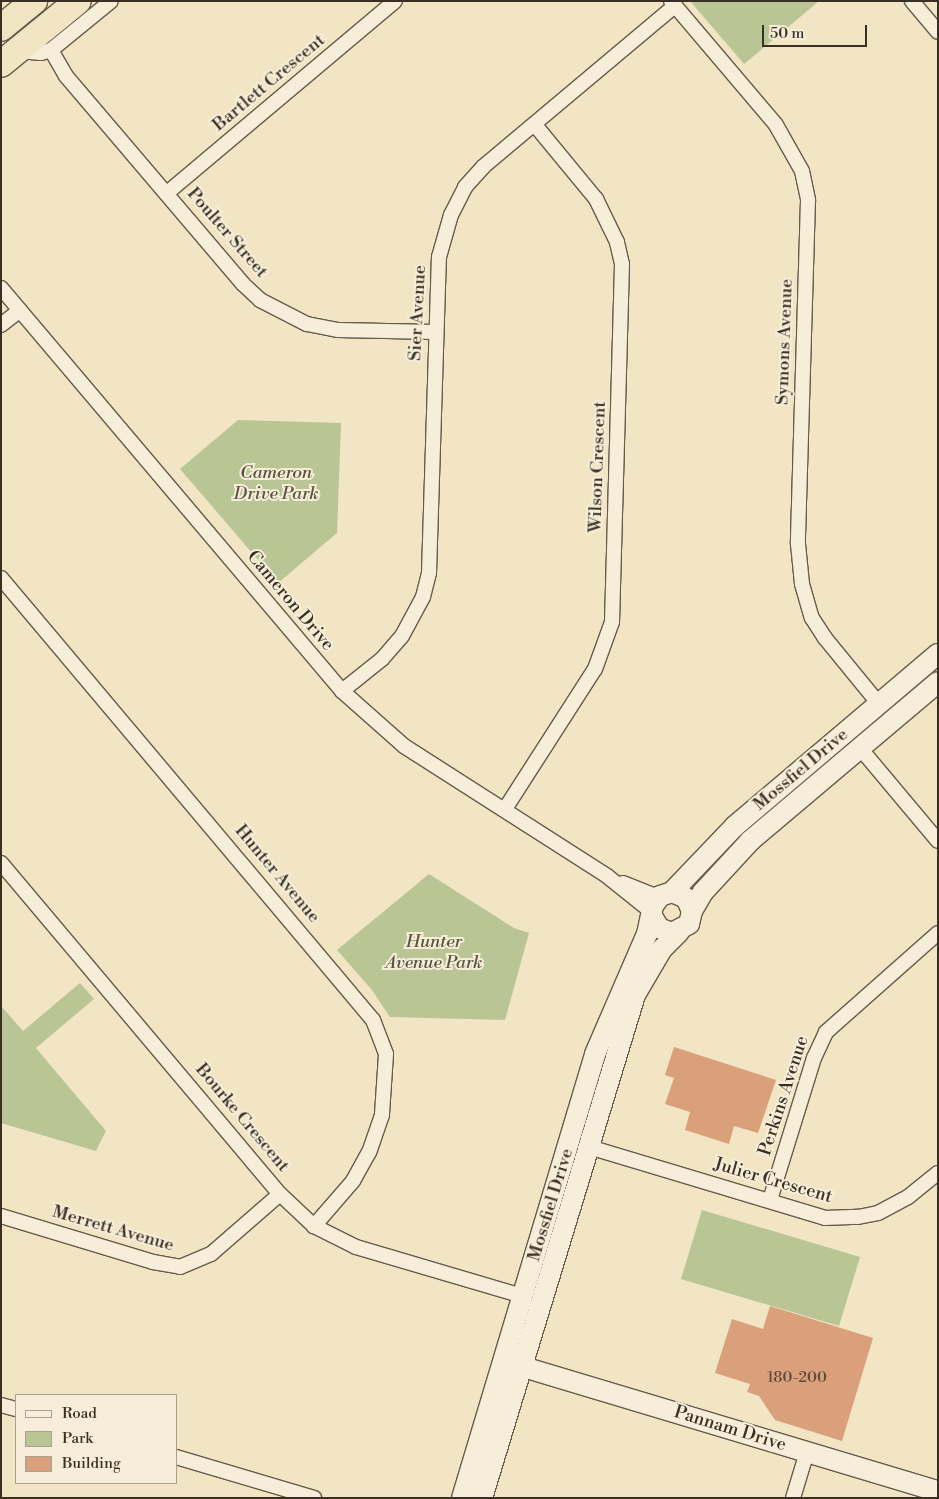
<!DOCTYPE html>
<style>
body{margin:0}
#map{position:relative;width:939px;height:1499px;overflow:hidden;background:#f1e5c3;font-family:"Libre Bodoni",serif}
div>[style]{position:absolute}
.green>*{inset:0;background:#b9c594}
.building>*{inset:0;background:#daa07c}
.roads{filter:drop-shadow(1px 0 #675c4b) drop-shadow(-1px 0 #675c4b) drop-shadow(0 1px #675c4b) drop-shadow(0 -1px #675c4b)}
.street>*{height:14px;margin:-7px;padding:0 7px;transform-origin:7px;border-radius:7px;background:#f6eed8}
.secondary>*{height:20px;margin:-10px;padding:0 10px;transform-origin:10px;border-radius:10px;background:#f6eed8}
.highway>*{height:26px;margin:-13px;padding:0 13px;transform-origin:13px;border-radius:13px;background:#f1e5c3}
span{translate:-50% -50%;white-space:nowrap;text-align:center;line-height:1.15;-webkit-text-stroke:4px #f6eed8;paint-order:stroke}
.number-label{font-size:15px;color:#614b39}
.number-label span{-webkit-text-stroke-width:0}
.street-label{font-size:18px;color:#392f23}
.park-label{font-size:18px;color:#59543f;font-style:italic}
.frame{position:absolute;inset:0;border:2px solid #392f23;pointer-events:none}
.legend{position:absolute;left:15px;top:1394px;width:162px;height:90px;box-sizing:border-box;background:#f6eed8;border:1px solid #aaa290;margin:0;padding:6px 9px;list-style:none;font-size:15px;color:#392f23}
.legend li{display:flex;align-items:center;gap:10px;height:25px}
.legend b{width:25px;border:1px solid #aaa290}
.scale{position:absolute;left:762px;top:25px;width:105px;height:22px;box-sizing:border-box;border:2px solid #392f23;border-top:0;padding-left:6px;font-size:15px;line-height:18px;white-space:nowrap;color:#392f23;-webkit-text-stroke:4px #f6eed8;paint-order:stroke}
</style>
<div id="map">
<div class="green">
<i style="clip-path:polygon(690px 1px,819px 1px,744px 64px)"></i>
<i style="clip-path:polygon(238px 420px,341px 423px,337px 533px,278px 583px,180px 469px)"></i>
<i style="clip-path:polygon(429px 874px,514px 928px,529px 933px,505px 1020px,390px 1017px,372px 990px,337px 950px)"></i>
<i style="clip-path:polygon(80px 983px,94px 999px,36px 1048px,106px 1131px,96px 1151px,1px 1123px,1px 1006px,23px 1031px)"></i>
<i style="clip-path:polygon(702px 1210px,860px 1257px,839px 1326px,681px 1279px)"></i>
</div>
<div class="building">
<i style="clip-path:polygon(674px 1047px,776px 1080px,758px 1133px,734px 1126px,729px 1144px,685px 1130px,690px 1112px,665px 1104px,674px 1078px,665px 1075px)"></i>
<i style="clip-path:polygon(770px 1306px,873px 1338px,842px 1441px,775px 1420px,759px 1396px,747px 1392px,750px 1384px,715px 1373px,732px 1319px,763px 1329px)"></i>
</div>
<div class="roads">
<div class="street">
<i style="left:671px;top:1px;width:162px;rotate:49.7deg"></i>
<i style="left:776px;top:125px;width:53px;rotate:60.5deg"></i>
<i style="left:802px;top:171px;width:30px;rotate:78deg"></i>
<i style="left:808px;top:200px;width:344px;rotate:91.7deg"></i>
<i style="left:798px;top:544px;width:40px;rotate:84.3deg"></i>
<i style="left:802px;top:584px;width:35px;rotate:74deg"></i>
<i style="left:812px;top:618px;width:24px;rotate:57deg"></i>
<i style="left:825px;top:638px;width:85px;rotate:50.7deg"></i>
<i style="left:912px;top:1px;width:40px;rotate:50deg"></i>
<i style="left:51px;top:50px;width:30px;rotate:60deg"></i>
<i style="left:66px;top:76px;width:273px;rotate:49.6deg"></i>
<i style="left:243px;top:284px;width:23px;rotate:43deg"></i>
<i style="left:260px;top:300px;width:53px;rotate:27.1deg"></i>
<i style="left:307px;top:324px;width:32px;rotate:11deg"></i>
<i style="left:338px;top:330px;width:97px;rotate:1.2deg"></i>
<i style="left:19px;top:51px;width:22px;rotate:5deg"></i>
<i style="left:41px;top:53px;width:10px;rotate:-17deg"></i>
<i style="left:51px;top:50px;width:77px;rotate:-39.2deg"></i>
<i style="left:167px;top:193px;width:298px;rotate:-40.1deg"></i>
<i style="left:1px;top:288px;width:528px;rotate:49.76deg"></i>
<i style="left:342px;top:691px;width:83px;rotate:41.6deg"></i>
<i style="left:404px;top:746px;width:241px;rotate:32.6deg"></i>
<i style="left:607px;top:876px;width:58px;rotate:38.7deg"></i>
<i style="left:1px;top:325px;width:24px;rotate:-38deg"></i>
<i style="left:1px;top:578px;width:578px;rotate:49.92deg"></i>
<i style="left:373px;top:1020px;width:36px;rotate:69deg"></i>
<i style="left:386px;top:1054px;width:61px;rotate:93.8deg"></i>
<i style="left:382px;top:1115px;width:39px;rotate:109deg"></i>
<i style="left:369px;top:1152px;width:33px;rotate:119deg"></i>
<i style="left:353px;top:1181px;width:60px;rotate:130.9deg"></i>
<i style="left:342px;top:691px;width:51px;rotate:-38.7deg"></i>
<i style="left:382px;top:659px;width:30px;rotate:-49deg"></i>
<i style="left:402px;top:636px;width:44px;rotate:-61.7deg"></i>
<i style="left:423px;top:597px;width:25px;rotate:-76deg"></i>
<i style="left:429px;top:573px;width:316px;rotate:-88.2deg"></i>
<i style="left:439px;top:257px;width:44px;rotate:-74.1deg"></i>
<i style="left:451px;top:215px;width:31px;rotate:-63deg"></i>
<i style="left:465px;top:187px;width:28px;rotate:-48deg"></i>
<i style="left:484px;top:166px;width:249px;rotate:-40deg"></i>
<i style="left:860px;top:748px;width:121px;rotate:50deg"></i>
<i style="left:505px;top:809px;width:166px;rotate:-57.3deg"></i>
<i style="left:595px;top:669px;width:50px;rotate:-70.1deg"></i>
<i style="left:612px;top:622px;width:358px;rotate:-88.4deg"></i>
<i style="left:622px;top:264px;width:23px;rotate:-103deg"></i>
<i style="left:617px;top:242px;width:48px;rotate:-116deg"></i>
<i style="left:596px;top:199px;width:96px;rotate:-129.5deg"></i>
<i style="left:1px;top:863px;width:433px;rotate:49.9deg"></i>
<i style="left:280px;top:1194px;width:47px;rotate:43.3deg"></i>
<i style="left:314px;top:1226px;width:47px;rotate:26.6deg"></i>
<i style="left:356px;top:1247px;width:174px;rotate:16.4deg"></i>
<i style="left:623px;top:883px;width:31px;rotate:22deg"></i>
<i style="left:652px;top:895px;width:13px;rotate:-4deg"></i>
<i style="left:589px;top:1147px;width:246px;rotate:16.7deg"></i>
<i style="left:825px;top:1218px;width:33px;rotate:-2deg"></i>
<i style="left:858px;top:1217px;width:20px;rotate:-11deg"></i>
<i style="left:878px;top:1213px;width:34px;rotate:-28deg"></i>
<i style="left:908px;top:1197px;width:38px;rotate:-39deg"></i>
<i style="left:770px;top:1200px;width:149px;rotate:-72.8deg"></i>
<i style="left:814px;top:1058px;width:29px;rotate:-65deg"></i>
<i style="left:826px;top:1032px;width:149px;rotate:-41.5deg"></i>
<i style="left:1px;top:1216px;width:159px;rotate:16.8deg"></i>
<i style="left:153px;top:1262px;width:27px;rotate:10deg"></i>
<i style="left:180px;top:1267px;width:34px;rotate:-23deg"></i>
<i style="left:211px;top:1254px;width:91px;rotate:-41deg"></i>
<i style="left:1px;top:1405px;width:16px;rotate:15deg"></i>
<i style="left:176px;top:1457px;width:144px;rotate:16.5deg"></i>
<i style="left:793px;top:1498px;width:48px;rotate:-73.1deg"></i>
</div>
<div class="secondary">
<i style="left:672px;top:892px;width:91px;rotate:-46.3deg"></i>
<i style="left:735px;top:826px;width:266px;rotate:-40.3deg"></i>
<i style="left:692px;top:911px;width:22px;rotate:-60deg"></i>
<i style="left:703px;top:892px;width:69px;rotate:-47.3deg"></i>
<i style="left:750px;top:841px;width:246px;rotate:-40.2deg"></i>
<i style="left:510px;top:1363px;width:447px;rotate:16.7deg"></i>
<i style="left:462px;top:1498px;width:463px;rotate:-73.3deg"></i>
<i style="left:595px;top:1054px;width:131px;rotate:-66.6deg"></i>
<i style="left:647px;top:934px;width:29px;rotate:-78deg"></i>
<i style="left:653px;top:906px;width:12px;rotate:-55deg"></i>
<i style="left:660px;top:896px;width:13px;rotate:-18deg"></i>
<i style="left:672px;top:892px;width:15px;rotate:23deg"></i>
<i style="left:686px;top:898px;width:14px;rotate:65deg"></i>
<i style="left:692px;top:911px;width:13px;rotate:103deg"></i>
<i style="left:689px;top:924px;width:19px;rotate:152deg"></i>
<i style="left:672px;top:933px;width:14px;rotate:-159deg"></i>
<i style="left:659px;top:928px;width:14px;rotate:-120deg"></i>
<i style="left:482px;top:1498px;width:526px;rotate:-73.08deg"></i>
<i style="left:635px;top:995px;width:53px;rotate:-59.6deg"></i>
<i style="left:662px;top:949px;width:24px;rotate:-45deg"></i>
</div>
<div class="highway">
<i style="left:1px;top:28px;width:43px;rotate:-39.3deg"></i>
<i style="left:1px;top:64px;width:99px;rotate:-39.3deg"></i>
</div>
</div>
<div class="number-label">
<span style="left:797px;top:1378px">180-200</span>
</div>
<div class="street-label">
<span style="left:269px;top:83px;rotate:-40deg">Bartlett Crescent</span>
<span style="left:227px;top:233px;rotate:49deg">Poulter Street</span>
<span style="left:418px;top:313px;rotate:-87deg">Sier Avenue</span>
<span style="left:785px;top:342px;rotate:-88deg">Symons Avenue</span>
<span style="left:598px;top:467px;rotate:-88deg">Wilson Crescent</span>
<span style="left:290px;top:601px;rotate:50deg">Cameron Drive</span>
<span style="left:801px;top:770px;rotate:-40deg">Mossfiel Drive</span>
<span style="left:277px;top:874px;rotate:50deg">Hunter Avenue</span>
<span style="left:784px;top:1096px;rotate:-72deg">Perkins Avenue</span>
<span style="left:242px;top:1118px;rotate:50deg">Bourke Crescent</span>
<span style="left:773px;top:1181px;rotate:16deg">Julier Crescent</span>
<span style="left:551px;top:1205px;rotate:-73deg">Mossfiel Drive</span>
<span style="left:113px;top:1229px;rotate:16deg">Merrett Avenue</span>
<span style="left:730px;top:1429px;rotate:17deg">Pannam Drive</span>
</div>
<div class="park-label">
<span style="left:276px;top:484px">Cameron<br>Drive Park</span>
<span style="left:434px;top:953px">Hunter<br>Avenue Park</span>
</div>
<div class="frame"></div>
<ul class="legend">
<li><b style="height:6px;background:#f6eed8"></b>Road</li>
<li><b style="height:14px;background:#b9c594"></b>Park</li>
<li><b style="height:14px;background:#daa07c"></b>Building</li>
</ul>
<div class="scale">50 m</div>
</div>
